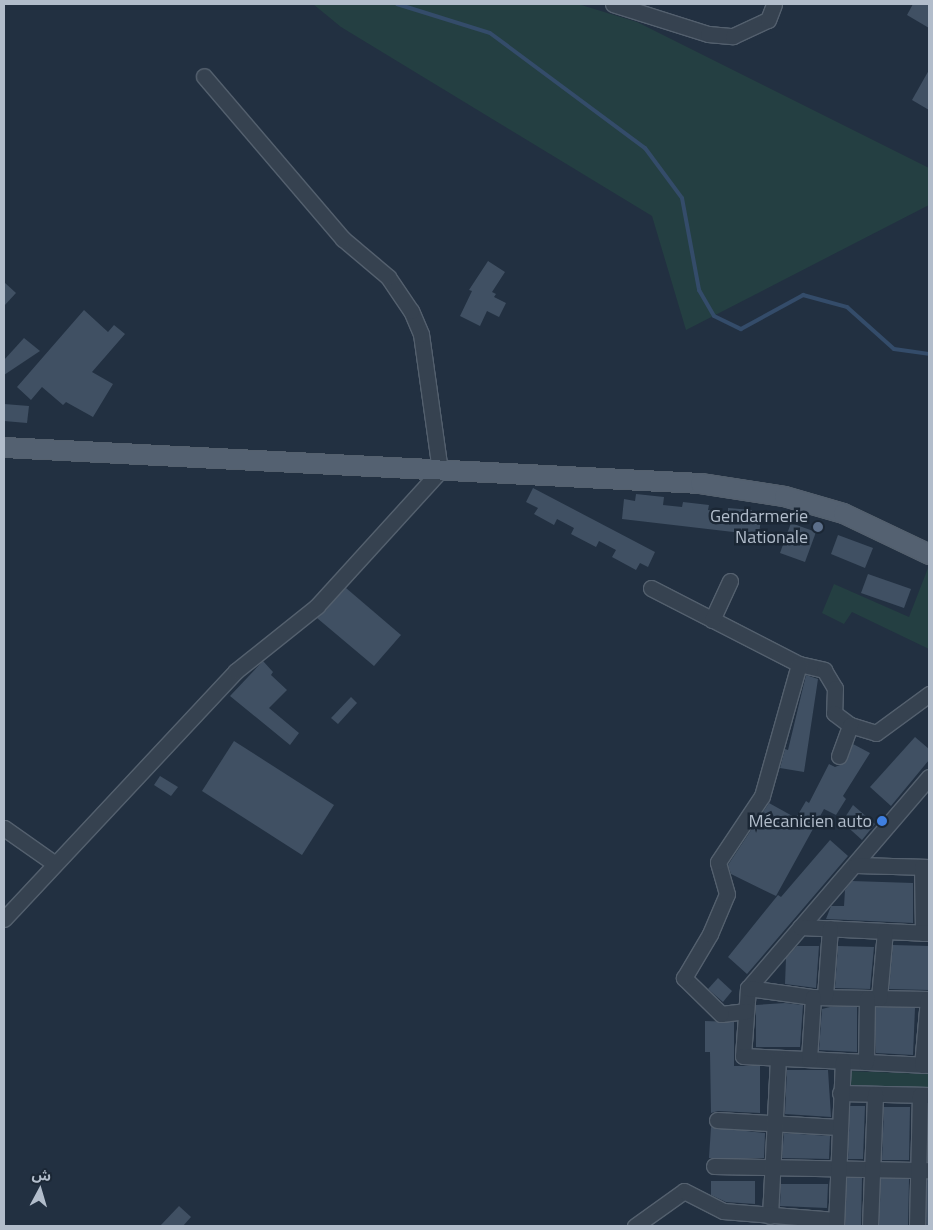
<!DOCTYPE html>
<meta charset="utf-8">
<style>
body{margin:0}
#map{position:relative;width:933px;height:1230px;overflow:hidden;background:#223041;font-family:"Titillium Web","Noto Sans Arabic",sans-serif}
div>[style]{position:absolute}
.green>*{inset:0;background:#243f42}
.stream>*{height:4px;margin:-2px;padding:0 2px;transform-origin:2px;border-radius:2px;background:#344c6a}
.building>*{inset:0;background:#405063}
.roads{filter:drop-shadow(1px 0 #54606e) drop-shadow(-1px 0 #54606e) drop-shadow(0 1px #54606e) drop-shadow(0 -1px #54606e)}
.minor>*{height:15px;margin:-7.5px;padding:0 7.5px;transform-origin:7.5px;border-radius:7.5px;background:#364250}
.major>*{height:19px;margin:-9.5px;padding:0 9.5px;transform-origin:9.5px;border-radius:9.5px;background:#546171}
.dots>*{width:14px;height:14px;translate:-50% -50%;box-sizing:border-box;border:2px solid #1b2735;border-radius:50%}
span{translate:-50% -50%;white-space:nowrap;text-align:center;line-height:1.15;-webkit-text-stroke:5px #1b2735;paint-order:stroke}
.poi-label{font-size:18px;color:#b2bdcb}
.right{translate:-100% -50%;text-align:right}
.frame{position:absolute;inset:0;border:5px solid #b2bdcb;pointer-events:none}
.north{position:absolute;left:15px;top:1165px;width:50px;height:50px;-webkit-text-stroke:4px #1b2735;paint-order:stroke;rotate:6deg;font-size:14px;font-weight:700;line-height:20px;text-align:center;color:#b2bdcb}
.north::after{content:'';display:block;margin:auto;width:18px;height:22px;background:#b2bdcb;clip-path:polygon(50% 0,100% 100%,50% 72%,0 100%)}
</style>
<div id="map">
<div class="green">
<i style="clip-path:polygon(313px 4px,578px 4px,637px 22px,929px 168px,929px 205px,686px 330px,652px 216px,341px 27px)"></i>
<i style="clip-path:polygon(928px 568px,929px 649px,852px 612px,844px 624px,822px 613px,834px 584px,909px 617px)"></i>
<i style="clip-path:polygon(847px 1071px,929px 1074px,929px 1089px,847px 1086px)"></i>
</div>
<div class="stream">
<i style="left:397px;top:4px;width:97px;rotate:17.3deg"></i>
<i style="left:490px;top:33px;width:193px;rotate:36.6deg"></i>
<i style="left:645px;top:148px;width:62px;rotate:53.5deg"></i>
<i style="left:682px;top:198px;width:94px;rotate:79.5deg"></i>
<i style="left:699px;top:290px;width:30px;rotate:60deg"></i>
<i style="left:714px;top:316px;width:30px;rotate:26deg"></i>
<i style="left:741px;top:329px;width:71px;rotate:-28.7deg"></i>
<i style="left:803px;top:295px;width:46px;rotate:15.3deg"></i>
<i style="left:847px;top:307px;width:63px;rotate:41.8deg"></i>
<i style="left:894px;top:349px;width:35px;rotate:8deg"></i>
</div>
<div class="building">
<i style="clip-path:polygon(913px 4px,929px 4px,929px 28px,907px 15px)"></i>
<i style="clip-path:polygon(929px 70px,929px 110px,912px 100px)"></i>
<i style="clip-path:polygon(488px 261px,505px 272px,492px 292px,496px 294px,494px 297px,506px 303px,499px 317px,487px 311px,480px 326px,460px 316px,472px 291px,469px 290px)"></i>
<i style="clip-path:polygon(4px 282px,16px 293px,4px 306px)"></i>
<i style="clip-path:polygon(84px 310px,108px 332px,114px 325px,125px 334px,92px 372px,113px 384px,93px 417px,66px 402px,63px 405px,42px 387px,31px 400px,17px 387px)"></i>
<i style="clip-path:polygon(24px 338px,40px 351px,4px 375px,4px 360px)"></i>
<i style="clip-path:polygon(4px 404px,29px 406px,27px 423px,4px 421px)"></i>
<i style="clip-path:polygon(533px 488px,655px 552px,648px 567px,640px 563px,636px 570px,612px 557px,616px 550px,599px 541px,596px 547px,571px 534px,574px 528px,557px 519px,554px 525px,534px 514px,538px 508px,526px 502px)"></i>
<i style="clip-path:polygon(636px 494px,664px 497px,663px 505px,682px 507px,683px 502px,709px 505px,708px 510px,728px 512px,728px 508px,752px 510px,751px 517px,761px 518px,759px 535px,622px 519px,624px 499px,635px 501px)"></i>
<i style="clip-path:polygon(791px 523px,816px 532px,805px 562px,780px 553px)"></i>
<i style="clip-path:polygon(838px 535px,873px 548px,865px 568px,831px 554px)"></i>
<i style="clip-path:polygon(868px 574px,911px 589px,904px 608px,861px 593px)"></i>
<i style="clip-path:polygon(346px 588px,401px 635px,374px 666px,317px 618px)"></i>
<i style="clip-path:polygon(263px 661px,273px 672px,271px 675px,287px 690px,269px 708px,299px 733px,290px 745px,230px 696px)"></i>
<i style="clip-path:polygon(806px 675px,818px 679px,804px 772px,780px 768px,785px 749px,788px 750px)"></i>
<i style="clip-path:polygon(351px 697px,357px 703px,338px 724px,331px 718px)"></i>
<i style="clip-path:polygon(915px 737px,929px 749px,929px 760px,891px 806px,870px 787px)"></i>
<i style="clip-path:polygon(234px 741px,334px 805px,302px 855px,202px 791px)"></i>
<i style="clip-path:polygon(853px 744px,870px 753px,843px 796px,846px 799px,836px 815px,824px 809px,776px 896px,731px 874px,728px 865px,769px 803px,796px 818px,806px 801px,809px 803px,829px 764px,835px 767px,845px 763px)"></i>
<i style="clip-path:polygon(160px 776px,178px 787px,171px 796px,154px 785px)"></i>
<i style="clip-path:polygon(853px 805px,875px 824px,862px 840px,842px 822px)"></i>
<i style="clip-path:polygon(830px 840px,848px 856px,747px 974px,728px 957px,778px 895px,781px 897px)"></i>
<i style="clip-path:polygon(852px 881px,913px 883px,913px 923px,826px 919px,831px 906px,844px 906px,845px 890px)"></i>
<i style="clip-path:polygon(893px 945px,929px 946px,929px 990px,889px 989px)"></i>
<i style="clip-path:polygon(797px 946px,819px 946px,816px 988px,785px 984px,786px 958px)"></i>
<i style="clip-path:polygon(838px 946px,874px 947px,870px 989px,835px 988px)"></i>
<i style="clip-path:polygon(718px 978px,732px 991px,723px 1002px,708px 989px)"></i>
<i style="clip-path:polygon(785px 1003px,803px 1005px,800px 1047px,756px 1047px,756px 1005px)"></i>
<i style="clip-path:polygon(830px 1007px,857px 1007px,857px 1052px,819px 1050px,822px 1009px)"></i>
<i style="clip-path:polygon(876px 1007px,915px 1008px,913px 1055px,876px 1053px)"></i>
<i style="clip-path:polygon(705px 1021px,734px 1022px,734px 1066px,760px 1066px,760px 1113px,718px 1111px,711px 1113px,710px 1052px,705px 1052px)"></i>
<i style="clip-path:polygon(787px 1070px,828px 1070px,831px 1117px,785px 1114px)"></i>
<i style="clip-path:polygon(850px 1106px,865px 1106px,863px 1159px,848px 1159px)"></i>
<i style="clip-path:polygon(884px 1107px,910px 1107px,909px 1160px,882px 1160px)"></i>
<i style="clip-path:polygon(711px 1127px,765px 1133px,764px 1158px,709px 1158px)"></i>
<i style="clip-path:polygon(784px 1133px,830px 1136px,829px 1159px,782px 1158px)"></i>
<i style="clip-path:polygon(847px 1178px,862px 1178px,861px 1226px,845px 1226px)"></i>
<i style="clip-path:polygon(881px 1178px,909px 1179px,908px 1226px,879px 1226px)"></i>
<i style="clip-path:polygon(927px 1179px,929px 1179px,929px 1226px,926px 1226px)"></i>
<i style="clip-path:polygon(711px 1181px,755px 1181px,755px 1204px,726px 1202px,711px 1195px)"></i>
<i style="clip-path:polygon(781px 1184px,828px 1184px,827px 1208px,780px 1206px)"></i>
<i style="clip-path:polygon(179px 1206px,191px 1217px,183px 1226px,160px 1226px)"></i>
</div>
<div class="roads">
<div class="minor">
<i style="left:613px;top:4px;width:100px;rotate:17.5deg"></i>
<i style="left:708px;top:34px;width:25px;rotate:5deg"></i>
<i style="left:733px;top:36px;width:38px;rotate:-25deg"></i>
<i style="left:768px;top:20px;width:17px;rotate:-69deg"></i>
<i style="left:651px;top:588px;width:166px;rotate:27.2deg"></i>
<i style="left:799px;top:664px;width:26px;rotate:13deg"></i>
<i style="left:824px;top:670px;width:21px;rotate:59deg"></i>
<i style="left:835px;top:688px;width:25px;rotate:92deg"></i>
<i style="left:834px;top:713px;width:20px;rotate:37deg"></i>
<i style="left:850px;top:725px;width:27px;rotate:17deg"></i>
<i style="left:876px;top:733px;width:66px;rotate:-36.3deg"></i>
<i style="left:712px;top:620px;width:43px;rotate:-65.2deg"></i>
<i style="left:839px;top:756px;width:33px;rotate:-70deg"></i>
<i style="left:929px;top:777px;width:278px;rotate:130.6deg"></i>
<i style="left:748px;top:988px;width:68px;rotate:94.2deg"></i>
<i style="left:743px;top:1056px;width:186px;rotate:2.8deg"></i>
<i style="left:4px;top:828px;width:62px;rotate:35.2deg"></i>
<i style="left:856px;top:865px;width:73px;rotate:1.6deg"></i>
<i style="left:922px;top:867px;width:66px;rotate:89.1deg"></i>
<i style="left:4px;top:919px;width:340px;rotate:-46.9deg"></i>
<i style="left:236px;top:671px;width:104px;rotate:-38.7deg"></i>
<i style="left:317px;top:606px;width:183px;rotate:-47.7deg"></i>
<i style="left:440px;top:471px;width:138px;rotate:-97.9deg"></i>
<i style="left:421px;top:334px;width:25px;rotate:-113deg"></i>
<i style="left:411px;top:311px;width:41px;rotate:-124.1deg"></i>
<i style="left:388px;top:277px;width:59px;rotate:-139.8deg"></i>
<i style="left:343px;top:239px;width:214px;rotate:-130.5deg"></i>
<i style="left:800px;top:927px;width:129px;rotate:2.7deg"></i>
<i style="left:748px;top:988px;width:66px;rotate:7.9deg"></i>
<i style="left:813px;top:997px;width:116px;rotate:1deg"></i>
<i style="left:825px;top:996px;width:68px;rotate:-85.8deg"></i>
<i style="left:879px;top:998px;width:67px;rotate:-84.9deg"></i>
<i style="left:746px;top:1011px;width:25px;rotate:173deg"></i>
<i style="left:721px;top:1014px;width:52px;rotate:-135.8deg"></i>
<i style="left:684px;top:978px;width:51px;rotate:-59.4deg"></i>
<i style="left:710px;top:934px;width:43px;rotate:-67deg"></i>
<i style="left:727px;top:894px;width:33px;rotate:-106deg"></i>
<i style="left:718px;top:862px;width:79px;rotate:-56.3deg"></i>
<i style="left:762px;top:796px;width:137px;rotate:-74.3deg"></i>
<i style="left:809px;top:1059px;width:62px;rotate:-86.3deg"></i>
<i style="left:866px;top:1062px;width:64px;rotate:-89.1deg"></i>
<i style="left:922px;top:1065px;width:66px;rotate:-84.8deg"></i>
<i style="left:840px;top:1093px;width:89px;rotate:1.3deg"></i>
<i style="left:717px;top:1120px;width:122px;rotate:3.3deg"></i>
<i style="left:714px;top:1166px;width:215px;rotate:1.1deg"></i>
<i style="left:770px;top:1216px;width:158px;rotate:-87.1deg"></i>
<i style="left:635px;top:1226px;width:60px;rotate:-35.5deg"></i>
<i style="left:684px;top:1191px;width:44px;rotate:27.1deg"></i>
<i style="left:723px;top:1211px;width:113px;rotate:4.6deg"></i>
<i style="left:836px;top:1226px;width:165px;rotate:-87.6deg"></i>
<i style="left:870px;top:1226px;width:132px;rotate:-87.8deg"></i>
<i style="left:917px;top:1226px;width:131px;rotate:-88.7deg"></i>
</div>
<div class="major">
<i style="left:4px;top:447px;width:697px;rotate:2.96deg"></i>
<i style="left:700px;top:483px;width:85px;rotate:8.8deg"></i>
<i style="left:784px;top:496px;width:61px;rotate:16.1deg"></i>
<i style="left:843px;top:513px;width:95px;rotate:25.5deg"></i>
</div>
</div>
<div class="dots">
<i style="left:818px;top:527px;background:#5c6f8a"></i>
<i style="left:882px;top:821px;background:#3f7fe0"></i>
</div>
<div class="poi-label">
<span class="right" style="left:808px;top:527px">Gendarmerie<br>Nationale</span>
<span class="right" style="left:872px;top:821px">Mécanicien auto</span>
</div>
<div class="frame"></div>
<div class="north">ش</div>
</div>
